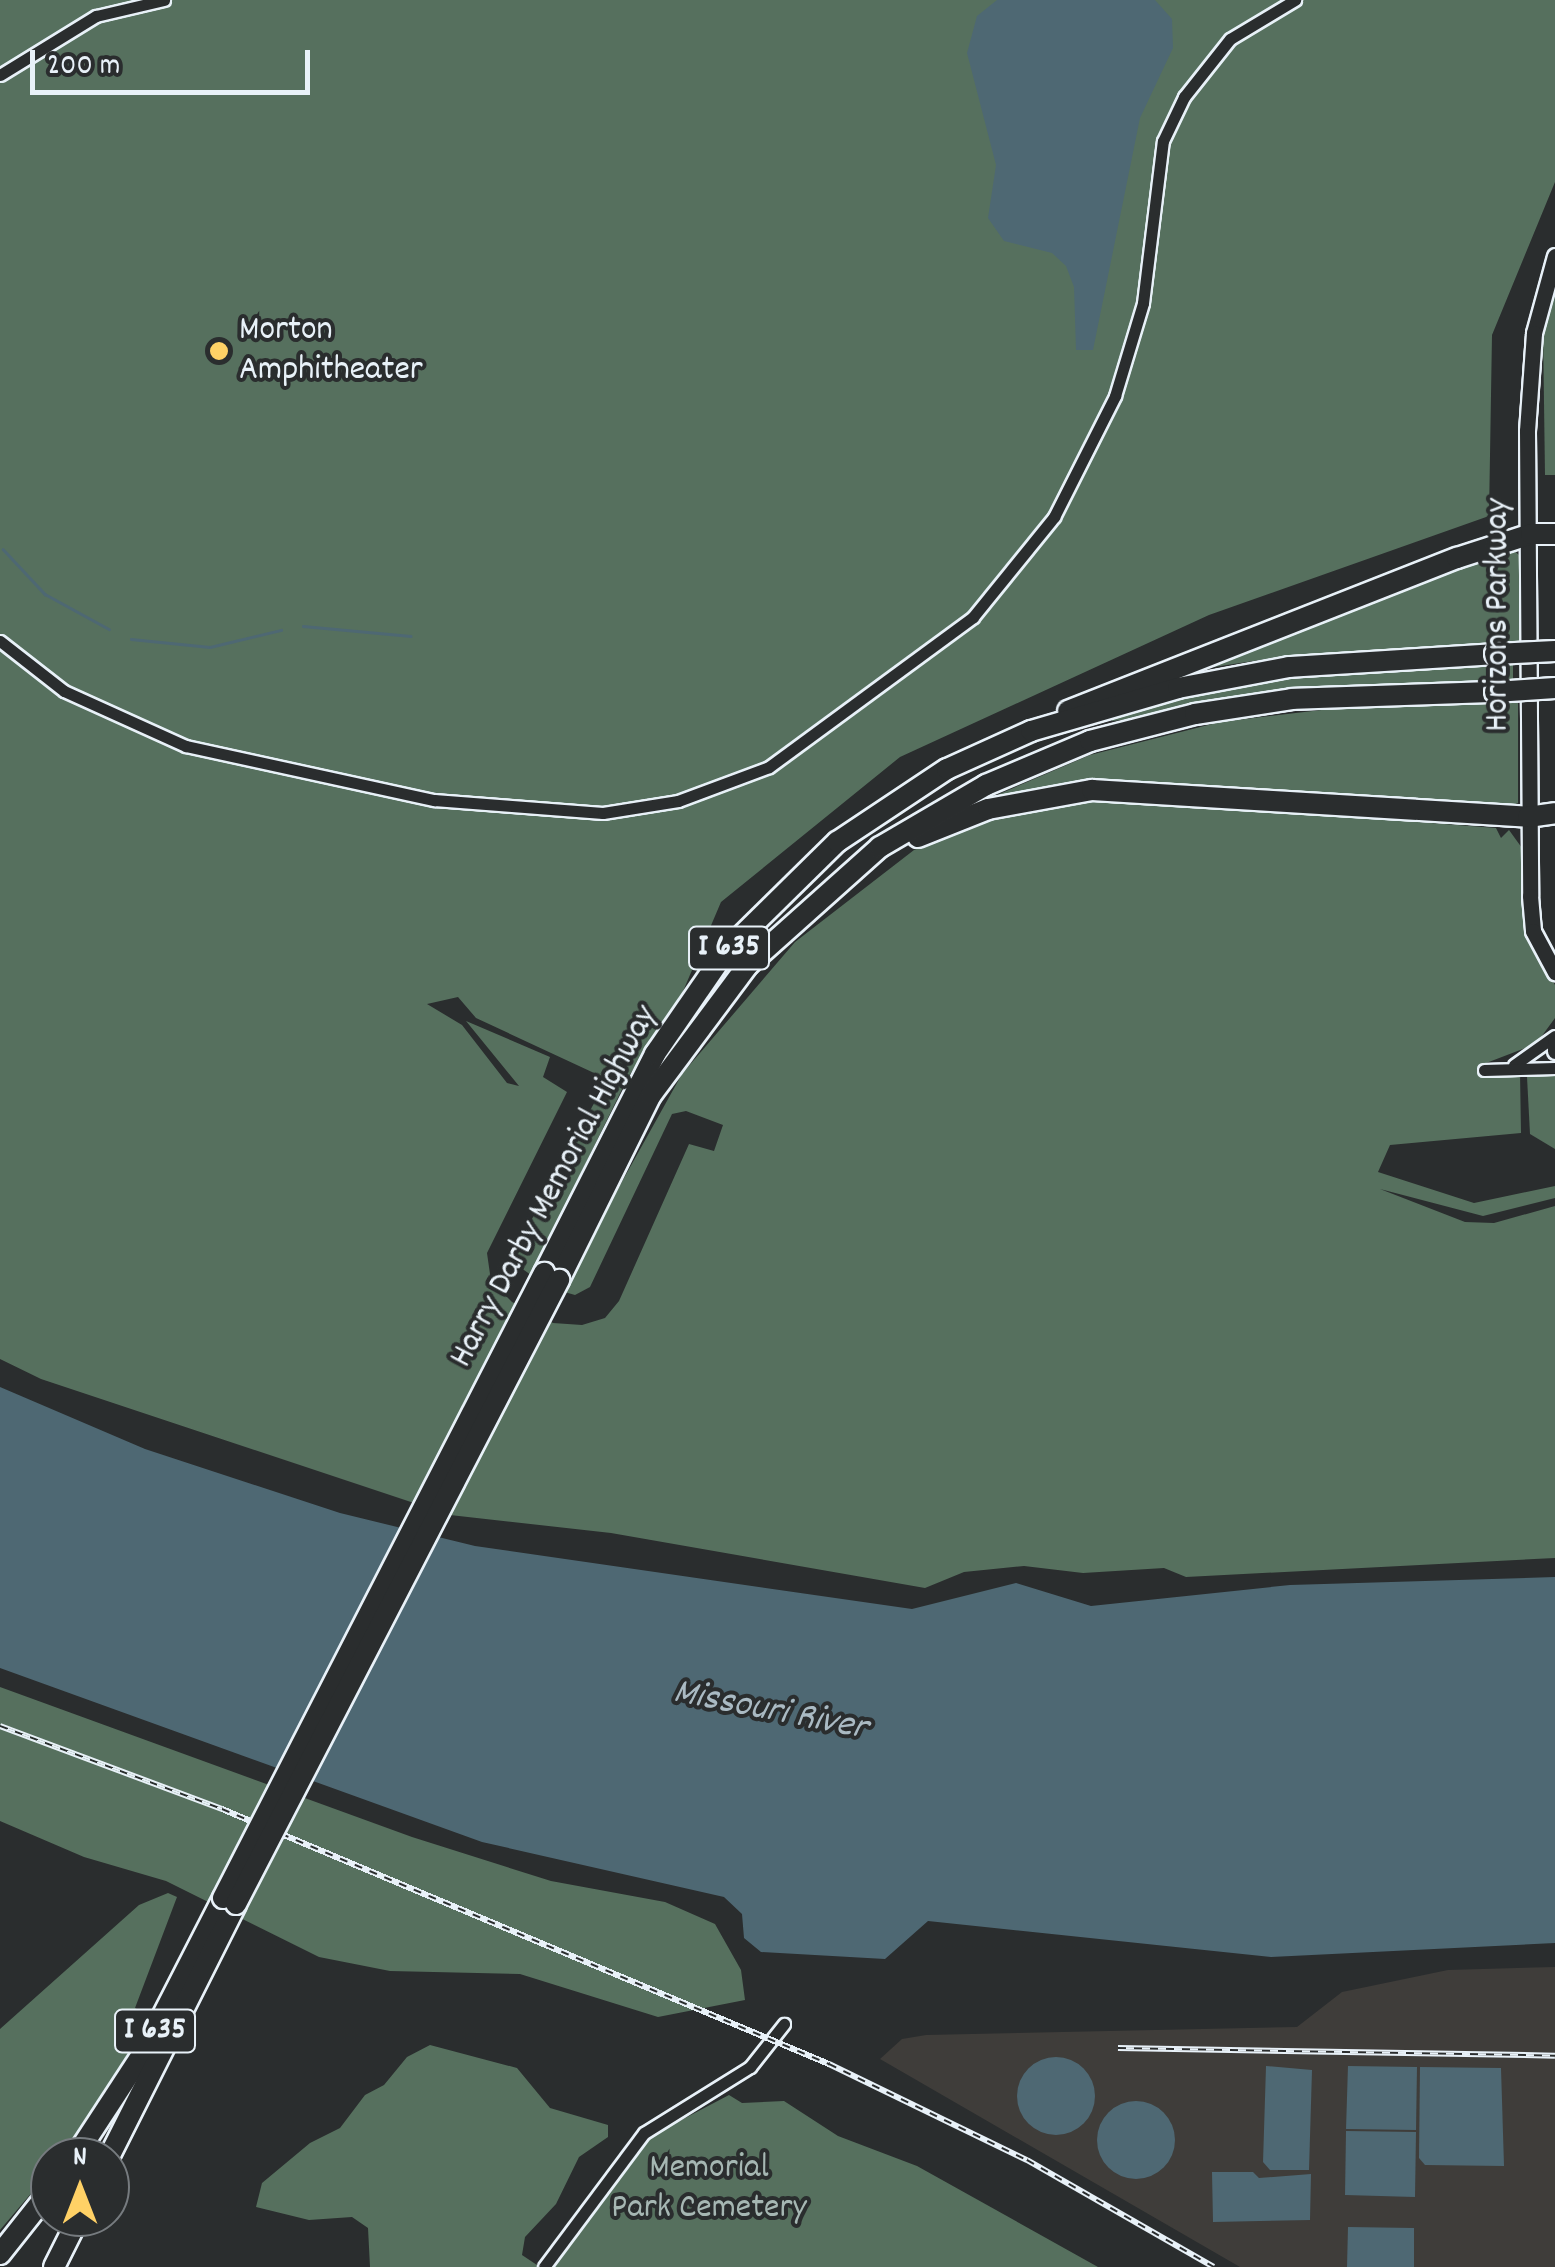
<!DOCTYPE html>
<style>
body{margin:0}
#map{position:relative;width:1555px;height:2267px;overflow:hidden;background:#2a2d2e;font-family:Dekko,sans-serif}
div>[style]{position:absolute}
.built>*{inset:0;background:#3f3d3a}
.green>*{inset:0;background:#56705e}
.water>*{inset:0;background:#4e6873}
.round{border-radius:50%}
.stream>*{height:2.5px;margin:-1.25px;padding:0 1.25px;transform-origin:1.25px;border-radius:1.25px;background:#4e6873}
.roads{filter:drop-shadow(2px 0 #e8f1f8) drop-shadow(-2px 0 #e8f1f8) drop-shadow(0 2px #e8f1f8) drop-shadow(0 -2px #e8f1f8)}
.street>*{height:11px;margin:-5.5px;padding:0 5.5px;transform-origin:5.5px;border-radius:5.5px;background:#2a2d2e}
.secondary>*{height:15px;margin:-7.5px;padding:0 7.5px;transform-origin:7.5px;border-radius:7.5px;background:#2a2d2e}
.highway>*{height:20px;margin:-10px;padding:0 10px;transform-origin:10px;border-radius:10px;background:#2a2d2e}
.rail>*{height:6px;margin-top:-3px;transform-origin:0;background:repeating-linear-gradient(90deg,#2a2d2e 0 8px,#e8f1f8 0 16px);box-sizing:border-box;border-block:2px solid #e8f1f8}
.bridges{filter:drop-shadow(2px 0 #e8f1f8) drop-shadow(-2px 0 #e8f1f8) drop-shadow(0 2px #e8f1f8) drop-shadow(0 -2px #e8f1f8)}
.highway-bridge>*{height:20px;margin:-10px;padding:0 10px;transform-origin:10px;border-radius:10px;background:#2a2d2e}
.dots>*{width:28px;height:28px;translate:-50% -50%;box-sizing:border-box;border:5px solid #2a2d2e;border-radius:50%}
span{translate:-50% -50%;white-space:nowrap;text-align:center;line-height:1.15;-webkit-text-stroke:8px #2a2d2e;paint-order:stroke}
.shield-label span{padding:2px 8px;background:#2a2d2e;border:2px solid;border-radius:8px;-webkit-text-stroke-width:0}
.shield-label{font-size:32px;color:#e8f1f8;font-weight:700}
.poi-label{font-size:35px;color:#e8f1f8}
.left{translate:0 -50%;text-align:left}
.street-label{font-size:35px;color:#e8f1f8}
.park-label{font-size:35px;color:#a6b7b3}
.water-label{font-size:38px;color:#aabac3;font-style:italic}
.north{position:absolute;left:30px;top:2137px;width:100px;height:100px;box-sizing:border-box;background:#2a2d2e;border:2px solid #767b7f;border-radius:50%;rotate:0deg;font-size:28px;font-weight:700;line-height:40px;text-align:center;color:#e8f1f8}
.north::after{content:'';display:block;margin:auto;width:35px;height:45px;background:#ffd166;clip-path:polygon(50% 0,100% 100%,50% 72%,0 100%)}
.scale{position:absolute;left:30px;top:50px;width:280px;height:45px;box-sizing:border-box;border:5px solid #e8f1f8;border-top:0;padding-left:12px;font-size:30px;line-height:35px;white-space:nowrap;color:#e8f1f8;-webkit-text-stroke:8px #2a2d2e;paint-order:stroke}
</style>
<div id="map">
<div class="built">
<i style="clip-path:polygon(1555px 1967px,1555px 2267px,1240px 2267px,880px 2059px,902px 2039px,926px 2035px,1297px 2027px,1342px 1992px,1448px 1970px)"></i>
</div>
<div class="green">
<i style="clip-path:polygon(0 0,1555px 0,1555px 182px,1492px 335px,1489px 516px,1209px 615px,900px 757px,721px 902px,681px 996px,627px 1079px,531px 1275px,517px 1265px,518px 1245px,607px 1079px,476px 1018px,458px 997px,427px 1004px,462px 1025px,507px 1083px,519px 1086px,466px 1021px,550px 1057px,543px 1077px,567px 1092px,487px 1253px,491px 1281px,512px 1302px,553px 1323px,582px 1325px,605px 1318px,619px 1301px,689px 1144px,714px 1151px,723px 1125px,686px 1111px,672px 1114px,590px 1287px,575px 1295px,561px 1291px,682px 1074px,795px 942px,914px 850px,998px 816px,1108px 798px,1496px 828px,1501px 838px,1509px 830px,1522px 848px,1532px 945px,1555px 985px,1555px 1018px,1536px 1044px,1481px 1065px,1483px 1078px,1520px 1072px,1521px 1133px,1390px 1145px,1378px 1172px,1474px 1203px,1555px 1186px,1555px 1198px,1483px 1216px,1380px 1189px,1465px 1222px,1494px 1223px,1555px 1206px,1555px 1558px,1186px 1577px,1164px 1568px,1083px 1573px,1024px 1566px,964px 1572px,925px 1588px,611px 1533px,450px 1515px,41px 1379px,0 1359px)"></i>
<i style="clip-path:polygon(1555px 274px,1555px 475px,1545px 475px,1543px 330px)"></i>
<i style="clip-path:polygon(1511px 548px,1519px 555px,1519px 645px,1288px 656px,1207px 668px)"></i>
<i style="clip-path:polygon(1513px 662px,1513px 681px,1112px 721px,1113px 713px,1283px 675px)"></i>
<i style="clip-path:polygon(1518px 700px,1518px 803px,1509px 807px,1106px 781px,997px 795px,1090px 755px,1220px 722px,1330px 709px)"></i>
<i style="clip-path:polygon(1542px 1069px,1555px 1073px,1555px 1149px,1530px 1134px,1527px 1077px)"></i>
<i style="clip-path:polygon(0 1687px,412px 1837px,551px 1881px,665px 1902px,715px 1924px,741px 1970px,745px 2000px,658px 2017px,520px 1974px,390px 1971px,319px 1957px,166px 1881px,84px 1857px,0 1821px)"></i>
<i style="clip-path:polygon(168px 1893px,177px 1897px,135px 2008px,150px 2017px,76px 2139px,62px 2157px,50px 2157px,50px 2171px,0 2230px,0 2029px,139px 1905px)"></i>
<i style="clip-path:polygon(430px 2045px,517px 2068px,550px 2108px,608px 2125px,608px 2137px,579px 2157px,556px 2204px,525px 2237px,522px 2255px,540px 2267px,370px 2267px,368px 2228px,352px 2217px,309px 2220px,256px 2207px,262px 2183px,310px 2143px,340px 2128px,365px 2095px,384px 2085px,407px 2057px)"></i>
<i style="clip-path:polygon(729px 2095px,742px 2103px,784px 2101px,838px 2136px,917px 2166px,1098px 2267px,552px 2267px,649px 2137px)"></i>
</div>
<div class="water">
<i style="clip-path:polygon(997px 0,1155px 0,1172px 19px,1173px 48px,1140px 118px,1093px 350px,1076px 350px,1074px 287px,1066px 266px,1052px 253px,1004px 241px,988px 218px,996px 165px,967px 53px,977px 16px)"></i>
<i style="clip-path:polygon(0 1387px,145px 1449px,340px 1513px,475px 1546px,912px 1609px,1016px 1583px,1091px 1606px,1290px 1585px,1555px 1577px,1555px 1943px,1271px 1957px,928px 1921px,885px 1959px,761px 1952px,744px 1938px,742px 1914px,724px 1897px,482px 1842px,0 1668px)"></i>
<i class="round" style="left:1017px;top:2057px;width:78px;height:78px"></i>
<i style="clip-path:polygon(1266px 2066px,1312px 2070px,1309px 2170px,1270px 2170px,1263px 2162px)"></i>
<i style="clip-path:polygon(1348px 2066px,1417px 2067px,1416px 2130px,1346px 2129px)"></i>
<i style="clip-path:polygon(1420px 2067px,1501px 2068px,1504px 2166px,1425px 2165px,1419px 2158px)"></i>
<i class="round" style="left:1097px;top:2101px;width:78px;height:78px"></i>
<i style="clip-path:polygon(1346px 2131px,1416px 2132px,1415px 2197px,1345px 2195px)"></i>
<i style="clip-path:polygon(1212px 2172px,1253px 2172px,1259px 2178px,1311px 2174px,1310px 2220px,1213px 2222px)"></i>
<i style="clip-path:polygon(1348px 2227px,1414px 2228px,1414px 2267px,1347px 2267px)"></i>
</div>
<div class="stream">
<i style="left:3px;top:549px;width:62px;rotate:47deg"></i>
<i style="left:45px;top:594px;width:73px;rotate:28.7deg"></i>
<i style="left:303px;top:626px;width:108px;rotate:5.3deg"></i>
<i style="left:131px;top:639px;width:79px;rotate:5.8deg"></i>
<i style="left:210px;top:647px;width:73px;rotate:-13.5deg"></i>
</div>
<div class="roads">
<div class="street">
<i style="left:0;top:75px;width:113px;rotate:-31.6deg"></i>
<i style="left:96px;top:16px;width:70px;rotate:-13.2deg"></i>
<i style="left:0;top:641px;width:81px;rotate:38deg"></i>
<i style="left:64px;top:691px;width:134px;rotate:24.3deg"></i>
<i style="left:186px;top:746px;width:254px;rotate:12.3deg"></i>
<i style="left:434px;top:800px;width:169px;rotate:4.4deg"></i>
<i style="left:603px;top:813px;width:76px;rotate:-9.1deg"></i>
<i style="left:678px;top:801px;width:97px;rotate:-20.5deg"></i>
<i style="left:769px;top:767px;width:253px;rotate:-36.3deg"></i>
<i style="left:973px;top:617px;width:129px;rotate:-51deg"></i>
<i style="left:1054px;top:517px;width:136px;rotate:-63.2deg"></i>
<i style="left:1115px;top:396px;width:97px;rotate:-73.2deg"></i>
<i style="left:1143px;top:303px;width:163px;rotate:-83deg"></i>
<i style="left:1163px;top:141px;width:49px;rotate:-64.5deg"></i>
<i style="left:1184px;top:97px;width:74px;rotate:-51.6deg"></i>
<i style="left:1230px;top:39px;width:76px;rotate:-31deg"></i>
<i style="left:1514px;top:1065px;width:50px;rotate:-35.3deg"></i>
<i style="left:1484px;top:1070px;width:71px;rotate:-1.6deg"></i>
<i style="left:544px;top:2267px;width:167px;rotate:-53.3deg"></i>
<i style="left:644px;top:2133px;width:125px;rotate:-31.9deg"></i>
<i style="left:750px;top:2067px;width:55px;rotate:-51.7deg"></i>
</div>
<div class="secondary">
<i style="left:1555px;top:256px;width:80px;rotate:105.3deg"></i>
<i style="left:1534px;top:333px;width:98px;rotate:94.1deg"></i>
<i style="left:1527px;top:431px;width:465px;rotate:89.6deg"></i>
<i style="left:1530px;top:896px;width:35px;rotate:85deg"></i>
<i style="left:1533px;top:931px;width:47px;rotate:61.8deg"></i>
<i style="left:1555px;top:1043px;width:8px;rotate:90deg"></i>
</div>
<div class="highway">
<i style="left:1068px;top:711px;width:418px;rotate:-21.5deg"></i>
<i style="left:1457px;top:558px;width:78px;rotate:-18deg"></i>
<i style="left:1531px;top:534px;width:24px"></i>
<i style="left:918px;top:837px;width:75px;rotate:-21.8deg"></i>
<i style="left:988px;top:809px;width:106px;rotate:-10.4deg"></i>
<i style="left:1092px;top:790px;width:437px;rotate:3.5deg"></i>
<i style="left:1528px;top:817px;width:27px;rotate:-8deg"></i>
<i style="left:544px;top:1273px;width:246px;rotate:-63.1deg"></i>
<i style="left:655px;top:1054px;width:125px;rotate:-55.4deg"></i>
<i style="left:726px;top:951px;width:156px;rotate:-44.5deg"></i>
<i style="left:837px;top:842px;width:132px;rotate:-33.6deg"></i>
<i style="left:947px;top:769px;width:92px;rotate:-24.3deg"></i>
<i style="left:1031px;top:731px;width:153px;rotate:-16.3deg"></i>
<i style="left:1178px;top:688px;width:113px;rotate:-10.7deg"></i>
<i style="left:1289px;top:667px;width:206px;rotate:-3.6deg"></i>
<i style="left:559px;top:1280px;width:207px;rotate:-63.6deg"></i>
<i style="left:651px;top:1095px;width:162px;rotate:-53.3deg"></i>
<i style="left:748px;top:965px;width:177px;rotate:-41.8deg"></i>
<i style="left:880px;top:847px;width:123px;rotate:-30.3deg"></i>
<i style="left:986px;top:785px;width:113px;rotate:-22.9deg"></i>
<i style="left:1090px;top:741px;width:108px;rotate:-14.4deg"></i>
<i style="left:1195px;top:714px;width:98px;rotate:-8.8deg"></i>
<i style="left:1292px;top:699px;width:203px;rotate:-2deg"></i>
<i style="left:75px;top:2157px;width:128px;rotate:-56.8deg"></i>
<i style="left:145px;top:2050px;width:171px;rotate:-62.8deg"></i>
<i style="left:109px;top:2157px;width:283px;rotate:-63.3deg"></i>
<i style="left:0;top:2254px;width:80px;rotate:-51.6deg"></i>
<i style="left:54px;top:2267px;width:56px;rotate:-63.4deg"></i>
</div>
</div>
<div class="rail">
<i style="left:0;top:1726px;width:237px;rotate:20.5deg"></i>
<i style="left:222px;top:1809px;width:658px;rotate:22.79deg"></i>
<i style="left:829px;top:2064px;width:220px;rotate:25.9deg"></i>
<i style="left:1027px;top:2160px;width:215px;rotate:29.8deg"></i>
<i style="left:1118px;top:2048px;width:437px;rotate:1deg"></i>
</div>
<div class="bridges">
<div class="highway-bridge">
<i style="left:1495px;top:654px;width:60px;rotate:-2.9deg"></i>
<i style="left:1495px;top:692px;width:60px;rotate:-3.8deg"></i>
<i style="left:223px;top:1898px;width:703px;rotate:-62.81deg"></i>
<i style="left:236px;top:1904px;width:703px;rotate:-62.63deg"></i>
</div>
</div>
<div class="dots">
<i style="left:219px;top:351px;background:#ffd166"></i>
</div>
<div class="shield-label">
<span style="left:729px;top:948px">I 635</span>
<span style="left:155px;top:2031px">I 635</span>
</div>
<div class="poi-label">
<span class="left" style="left:239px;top:351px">Morton<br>Amphitheater</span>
</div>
<div class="street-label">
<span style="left:1499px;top:615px;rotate:-90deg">Horizons Parkway</span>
<span style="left:555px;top:1187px;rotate:-62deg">Harry Darby Memorial Highway</span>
</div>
<div class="park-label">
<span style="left:709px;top:2189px">Memorial<br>Park Cemetery</span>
</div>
<div class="water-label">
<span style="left:770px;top:1712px;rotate:11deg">Missouri River</span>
</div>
<div class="north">N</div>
<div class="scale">200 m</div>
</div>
